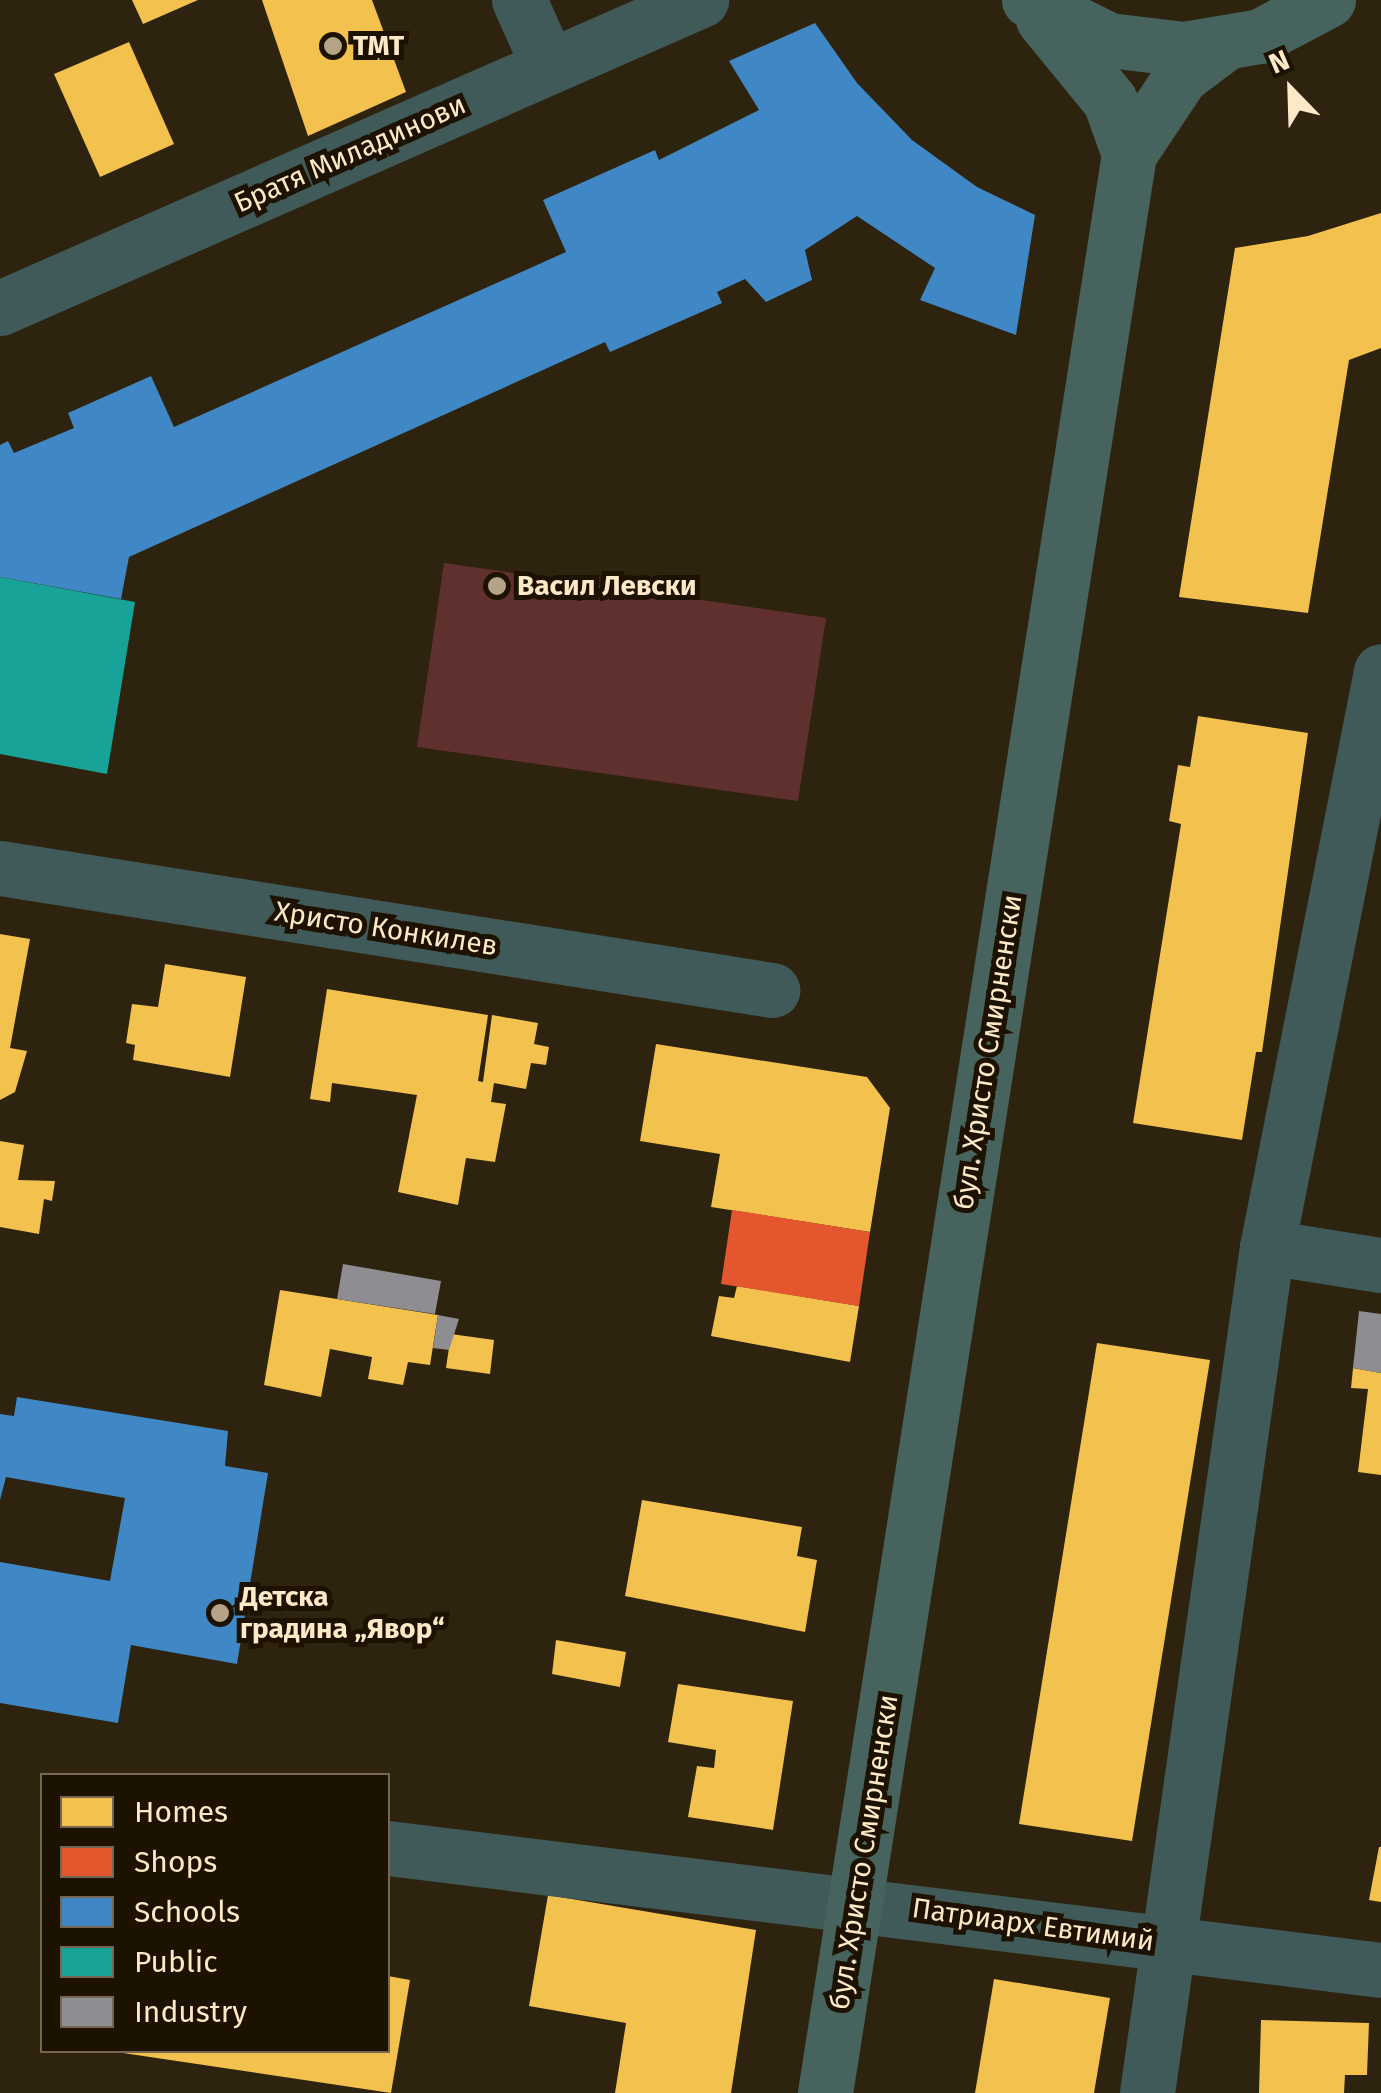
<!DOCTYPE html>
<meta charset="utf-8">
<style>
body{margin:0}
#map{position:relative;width:1381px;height:2093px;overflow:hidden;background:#2d230e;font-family:"Fira Sans",sans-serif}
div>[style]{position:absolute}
.green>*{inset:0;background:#60302f}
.homes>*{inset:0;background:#f2c14e}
.shops>*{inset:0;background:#e4572e}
.schools>*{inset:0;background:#3f88c5}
.public>*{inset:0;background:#17a398}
.industry>*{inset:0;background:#8d8d92}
.minor>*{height:55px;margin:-27.5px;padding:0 27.5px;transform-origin:27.5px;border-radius:27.5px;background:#3f5a59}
.major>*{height:55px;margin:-27.5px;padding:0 27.5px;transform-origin:27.5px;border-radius:27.5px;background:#46635e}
.dots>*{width:28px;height:28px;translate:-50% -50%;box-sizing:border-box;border:5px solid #1d1100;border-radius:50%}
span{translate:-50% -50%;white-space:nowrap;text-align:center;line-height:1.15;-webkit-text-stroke:10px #1d1100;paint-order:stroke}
.poi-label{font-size:28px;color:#fde8c7;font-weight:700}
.left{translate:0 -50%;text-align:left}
.street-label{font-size:28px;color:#fde8c7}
.legend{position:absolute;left:40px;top:1773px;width:350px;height:280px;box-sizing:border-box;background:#1d1100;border:2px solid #776750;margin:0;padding:12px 18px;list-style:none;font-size:30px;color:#fde8c7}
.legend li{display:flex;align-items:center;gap:20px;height:50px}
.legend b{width:50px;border:2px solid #776750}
.north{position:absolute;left:1241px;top:40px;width:100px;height:100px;-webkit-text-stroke:8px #1d1100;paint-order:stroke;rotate:337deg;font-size:28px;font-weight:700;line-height:40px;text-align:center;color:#fde8c7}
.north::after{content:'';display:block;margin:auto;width:35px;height:45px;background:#fde8c7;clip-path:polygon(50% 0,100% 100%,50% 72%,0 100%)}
</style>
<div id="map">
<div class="green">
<i style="clip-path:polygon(444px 563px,826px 618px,798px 801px,417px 747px)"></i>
</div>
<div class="homes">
<i style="clip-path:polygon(132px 0,198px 0,143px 24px)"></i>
<i style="clip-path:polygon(262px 0,372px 0,406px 92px,308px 136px)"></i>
<i style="clip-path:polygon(129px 42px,174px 144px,100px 177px,54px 74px)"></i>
<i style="clip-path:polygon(1381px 213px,1381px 348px,1349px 360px,1308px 613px,1179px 597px,1235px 248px,1308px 236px)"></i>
<i style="clip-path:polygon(1198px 716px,1308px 733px,1262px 1052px,1256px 1052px,1242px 1140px,1133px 1123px,1181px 824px,1169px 821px,1178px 765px,1190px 767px)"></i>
<i style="clip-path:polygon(0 934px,30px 939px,10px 1048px,27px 1051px,15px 1092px,0 1100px)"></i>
<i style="clip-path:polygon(165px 964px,246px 977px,230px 1077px,133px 1060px,135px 1045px,126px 1043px,132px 1004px,158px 1007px)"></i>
<i style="clip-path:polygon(327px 989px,488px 1015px,478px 1081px,483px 1082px,492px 1015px,538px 1023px,534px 1044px,549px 1047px,546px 1065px,531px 1063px,526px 1089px,494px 1083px,491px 1102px,506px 1104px,495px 1162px,466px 1158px,458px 1205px,398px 1192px,417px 1095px,332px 1083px,330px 1102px,310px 1099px)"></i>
<i style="clip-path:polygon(656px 1044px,867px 1077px,890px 1108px,870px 1232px,711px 1207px,720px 1154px,640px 1141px)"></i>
<i style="clip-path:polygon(0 1141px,24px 1145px,18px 1180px,55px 1181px,52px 1201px,44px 1199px,39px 1234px,0 1227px)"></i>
<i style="clip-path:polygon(737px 1286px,859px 1306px,850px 1362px,711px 1336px,719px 1296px,734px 1298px)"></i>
<i style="clip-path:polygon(280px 1290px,438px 1315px,430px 1365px,408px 1362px,403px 1385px,368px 1379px,372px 1357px,330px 1349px,321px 1397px,264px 1385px)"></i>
<i style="clip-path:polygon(451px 1334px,494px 1340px,490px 1374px,446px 1368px)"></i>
<i style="clip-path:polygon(1097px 1343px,1210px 1360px,1132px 1841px,1019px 1824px)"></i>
<i style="clip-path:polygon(1353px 1368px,1381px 1373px,1381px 1475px,1358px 1472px,1368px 1389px,1351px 1388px)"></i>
<i style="clip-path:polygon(642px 1500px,802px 1527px,797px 1556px,817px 1560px,805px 1632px,625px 1596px)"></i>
<i style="clip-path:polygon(556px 1640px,626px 1652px,620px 1687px,552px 1674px)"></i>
<i style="clip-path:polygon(678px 1684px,793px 1701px,773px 1830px,688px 1817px,697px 1766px,714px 1768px,716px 1750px,668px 1742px)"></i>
<i style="clip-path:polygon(1379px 1847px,1381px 1847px,1381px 1902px,1369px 1900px)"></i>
<i style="clip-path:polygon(548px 1895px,756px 1930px,731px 2093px,615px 2093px,626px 2023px,529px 2006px)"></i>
<i style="clip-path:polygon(388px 1976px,410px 1980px,391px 2093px,123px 2053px,388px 2050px)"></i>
<i style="clip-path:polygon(994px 1979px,1110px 1998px,1094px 2093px,975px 2093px)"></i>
<i style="clip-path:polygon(1261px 2020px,1369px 2023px,1367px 2075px,1345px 2075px,1344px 2093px,1259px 2093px)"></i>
</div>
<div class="shops">
<i style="clip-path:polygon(732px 1210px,870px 1232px,859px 1306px,721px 1284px)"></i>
</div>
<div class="schools">
<i style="clip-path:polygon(815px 23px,857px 83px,912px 140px,977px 187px,1035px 215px,1016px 335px,920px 300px,935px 268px,857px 216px,805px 250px,812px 280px,766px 302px,745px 279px,717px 292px,722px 303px,610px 352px,605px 342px,129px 557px,121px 599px,0 577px,0 445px,8px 441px,14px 453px,74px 428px,68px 413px,151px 376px,174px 427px,566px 252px,543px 200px,655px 150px,659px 160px,759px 110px,729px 61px)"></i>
<i style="clip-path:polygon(17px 1397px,228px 1431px,225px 1466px,268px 1473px,237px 1664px,131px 1645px,118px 1723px,0 1703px,0 1562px,110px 1581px,125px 1498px,6px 1477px,0 1500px,0 1414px,14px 1416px)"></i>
</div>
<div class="public">
<i style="clip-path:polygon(0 577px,135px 602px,107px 774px,0 754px)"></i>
</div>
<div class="industry">
<i style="clip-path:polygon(343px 1264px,441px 1281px,435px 1314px,337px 1299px)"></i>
<i style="clip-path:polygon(1359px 1311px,1381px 1314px,1381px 1373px,1353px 1368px)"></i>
<i style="clip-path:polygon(438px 1315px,459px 1319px,449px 1350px,433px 1348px)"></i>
</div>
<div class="minor">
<i style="left:519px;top:0;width:73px;rotate:65.9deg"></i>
<i style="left:0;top:308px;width:766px;rotate:-23.72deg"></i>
<i style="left:0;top:868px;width:782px;rotate:8.98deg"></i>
<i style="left:1267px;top:1247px;width:115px;rotate:9deg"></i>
<i style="left:388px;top:1848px;width:1000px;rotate:7deg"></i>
<i style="left:1147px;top:2093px;width:854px;rotate:-81.93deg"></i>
<i style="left:1267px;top:1247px;width:587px;rotate:-78.8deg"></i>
</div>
<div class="major">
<i style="left:1029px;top:0;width:89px;rotate:26.6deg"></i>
<i style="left:1109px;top:40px;width:75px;rotate:6.9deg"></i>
<i style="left:1183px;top:49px;width:78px;rotate:-9.6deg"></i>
<i style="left:1260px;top:36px;width:77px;rotate:-27.9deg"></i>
<i style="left:1043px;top:19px;width:106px;rotate:50.7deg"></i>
<i style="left:1110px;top:101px;width:56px;rotate:70.3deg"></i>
<i style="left:825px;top:2093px;width:1963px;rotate:-81.09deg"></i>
<i style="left:1129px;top:154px;width:94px;rotate:-56.3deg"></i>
<i style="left:1181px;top:76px;width:50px;rotate:-36.9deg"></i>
</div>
<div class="dots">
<i style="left:333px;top:46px;background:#b4a386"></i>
<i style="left:497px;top:586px;background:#b4a386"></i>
<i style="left:220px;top:1613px;background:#b4a386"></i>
</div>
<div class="poi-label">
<span class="left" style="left:353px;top:46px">TMT</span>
<span class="left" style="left:517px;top:586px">Васил Левски</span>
<span class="left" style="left:240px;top:1613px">Детска<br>градина „Явор“</span>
</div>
<div class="street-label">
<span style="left:350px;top:154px;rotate:-24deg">Братя Миладинови</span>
<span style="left:386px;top:929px;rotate:9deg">Христо Конкилев</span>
<span style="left:988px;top:1052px;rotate:-81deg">бул. Христо Смирненски</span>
<span style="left:864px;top:1852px;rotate:-81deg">бул. Христо Смирненски</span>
<span style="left:1033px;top:1925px;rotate:8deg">Патриарх Евтимий</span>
</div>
<ul class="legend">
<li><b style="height:28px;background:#f2c14e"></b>Homes</li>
<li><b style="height:28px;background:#e4572e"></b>Shops</li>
<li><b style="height:28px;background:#3f88c5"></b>Schools</li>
<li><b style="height:28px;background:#17a398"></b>Public</li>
<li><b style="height:28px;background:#8d8d92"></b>Industry</li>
</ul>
<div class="north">N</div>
</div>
